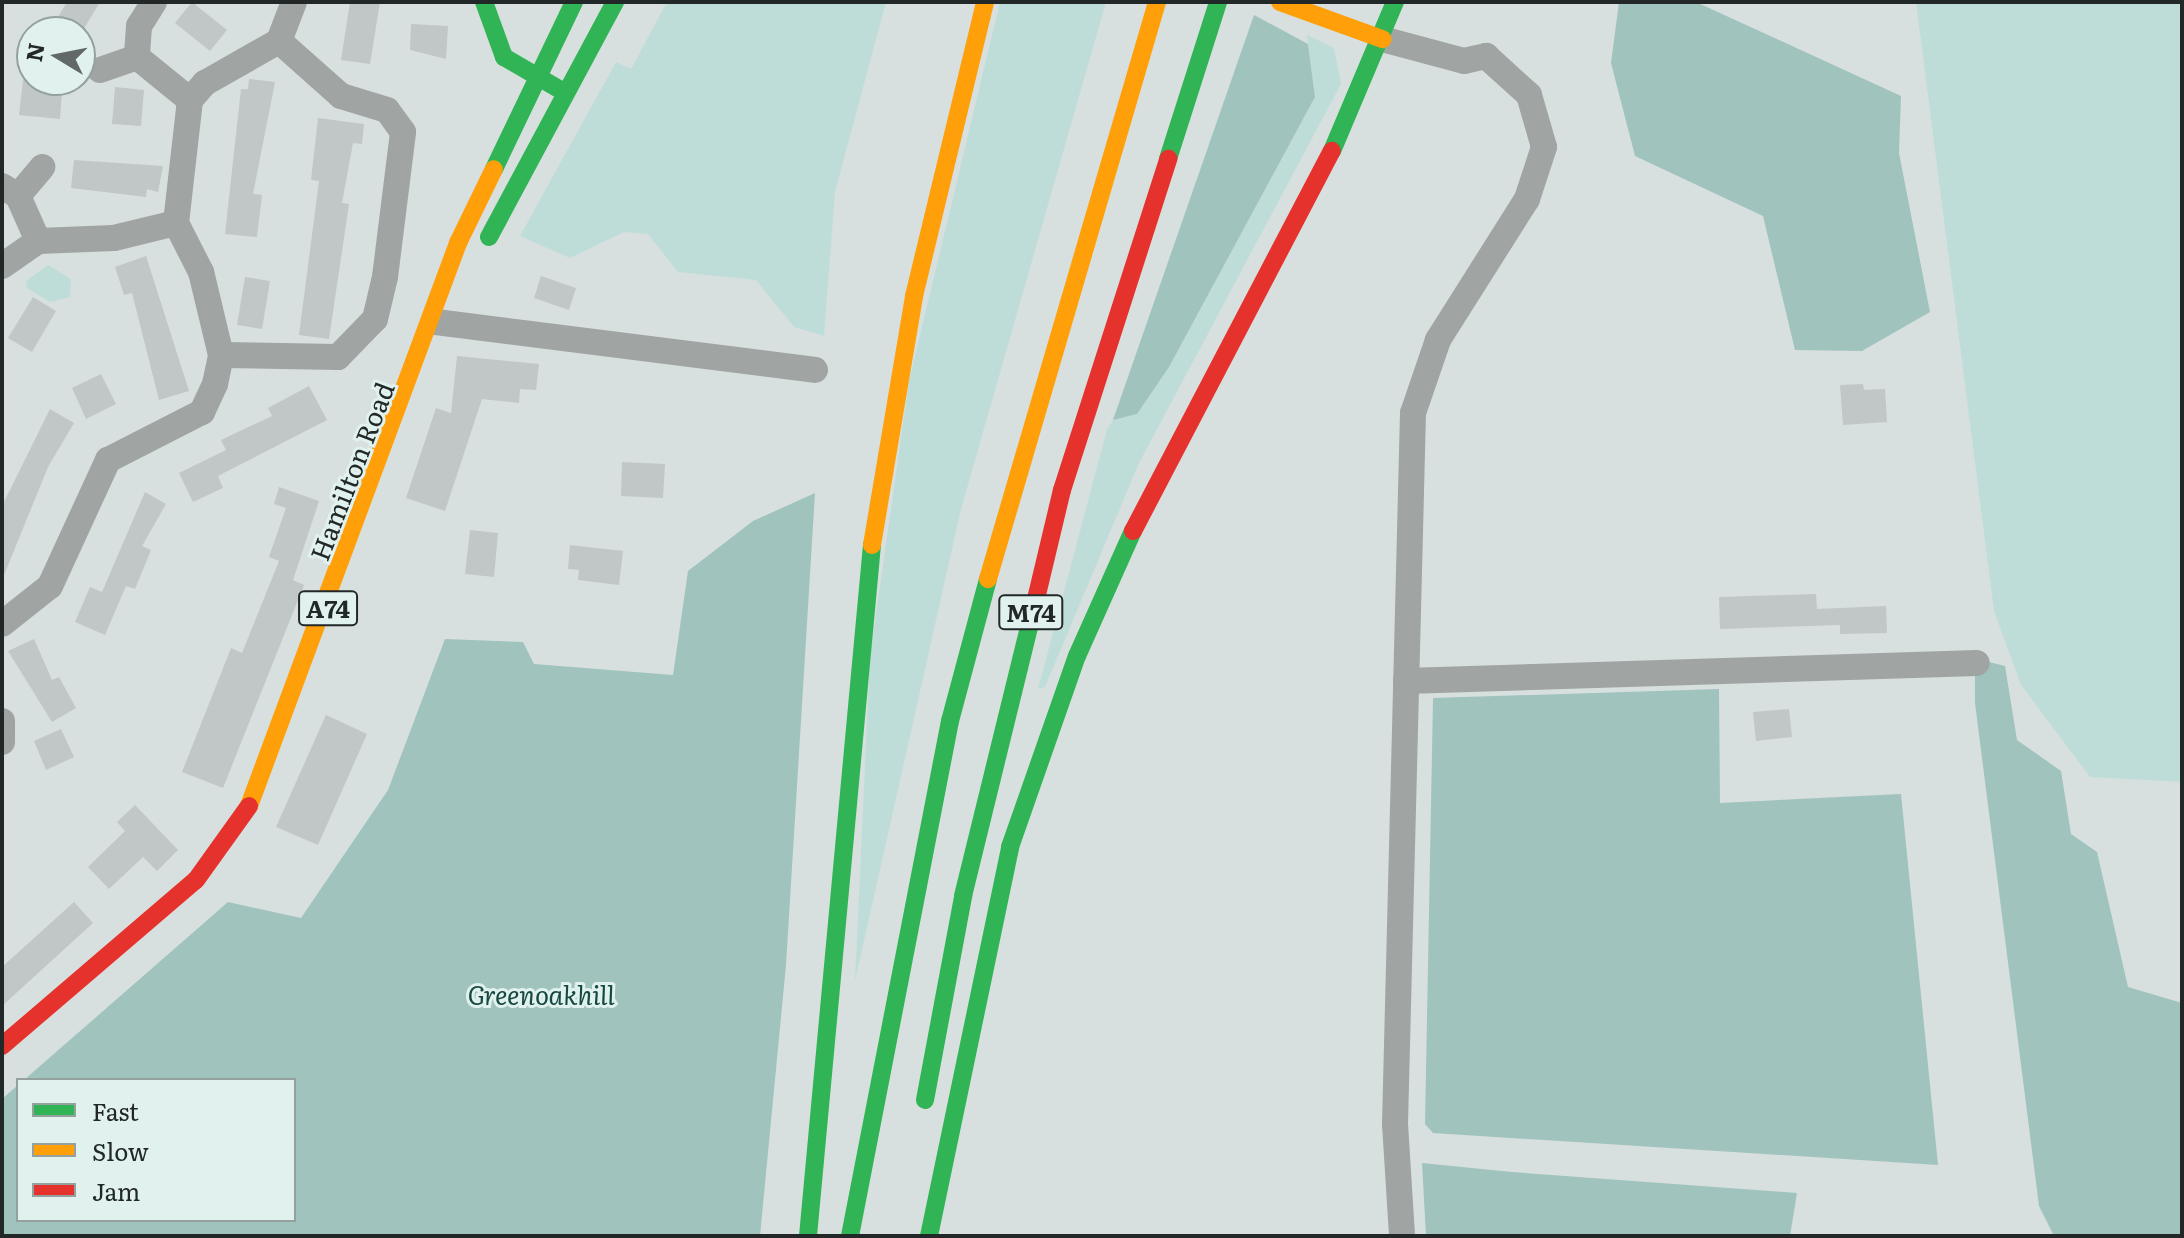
<!DOCTYPE html>
<style>
body{margin:0}
#map{position:relative;width:2184px;height:1238px;overflow:hidden;background:#d7e0de;font-family:Literata,serif}
div>[style]{position:absolute}
.green>*{inset:0;background:#bfddd8}
.forest>*{inset:0;background:#a1c3be}
.building>*{inset:0;background:#c0c7c6}
.street>*{height:26px;margin:-13px;padding:0 13px;transform-origin:13px;border-radius:13px;background:#a0a4a2}
.fast>*{height:18px;margin:-9px;padding:0 9px;transform-origin:9px;border-radius:9px;background:#30b455}
.slow>*{height:18px;margin:-9px;padding:0 9px;transform-origin:9px;border-radius:9px;background:#ff9f0a}
.jam>*{height:18px;margin:-9px;padding:0 9px;transform-origin:9px;border-radius:9px;background:#e5322d}
span{translate:-50% -50%;white-space:nowrap;text-align:center;line-height:1.15;-webkit-text-stroke:6px #e0f1ee;paint-order:stroke}
.shield-label span{padding:2px 6px;background:#e0f1ee;border:2px solid;border-radius:6px;-webkit-text-stroke-width:0}
.shield-label{font-size:24px;color:#222827;font-weight:700}
.street-label{font-size:26px;color:#222827}
.park-label{font-size:26px;color:#174943;font-style:italic}
.frame{position:absolute;inset:0;border:4px solid #222827;pointer-events:none}
.legend{position:absolute;left:16px;top:1078px;width:280px;height:144px;box-sizing:border-box;background:#e0f1ee;border:2px solid #94a19e;margin:0;padding:10px 14px;list-style:none;font-size:24px;color:#222827}
.legend li{display:flex;align-items:center;gap:16px;height:40px}
.legend b{width:40px;border:2px solid #94a19e}
.north{position:absolute;left:16px;top:16px;width:80px;height:80px;box-sizing:border-box;background:#e0f1ee;border:2px solid #94a19e;border-radius:50%;rotate:280deg;font-size:22px;font-weight:700;line-height:32px;text-align:center;color:#222827}
.north::after{content:'';display:block;margin:auto;width:28px;height:36px;background:#616867;clip-path:polygon(50% 0,100% 100%,50% 72%,0 100%)}
</style>
<div id="map">
<div class="green">
<i style="clip-path:polygon(667px 2px,886px 2px,835px 192px,824px 336px,794px 327px,756px 280px,678px 272px,648px 234px,624px 232px,570px 258px,520px 236px,616px 62px,631px 69px)"></i>
<i style="clip-path:polygon(1000px 2px,1106px 2px,961px 509px,855px 981px,870px 657px,909px 381px)"></i>
<i style="clip-path:polygon(1916px 2px,2182px 2px,2182px 782px,2090px 777px,2021px 685px,1994px 611px)"></i>
<i style="clip-path:polygon(1307px 35px,1334px 48px,1341px 84px,1139px 463px,1045px 687px,1038px 689px,1107px 430px,1113px 420px,1137px 414px,1169px 367px,1315px 97px)"></i>
<i style="clip-path:polygon(48px 265px,71px 279px,70px 297px,50px 302px,27px 288px,26px 281px)"></i>
</div>
<div class="forest">
<i style="clip-path:polygon(1619px 2px,1696px 2px,1901px 96px,1899px 153px,1930px 312px,1862px 351px,1795px 350px,1763px 216px,1635px 156px,1611px 63px)"></i>
<i style="clip-path:polygon(1254px 15px,1308px 44px,1315px 97px,1169px 367px,1137px 414px,1113px 420px)"></i>
<i style="clip-path:polygon(815px 493px,786px 965px,760px 1236px,2px 1236px,2px 1099px,18px 1085px,18px 1220px,294px 1220px,294px 1080px,24px 1080px,228px 902px,301px 918px,388px 790px,445px 639px,523px 642px,534px 664px,673px 675px,688px 571px,753px 521px)"></i>
<i style="clip-path:polygon(1989px 662px,2005px 666px,2017px 740px,2061px 771px,2071px 834px,2097px 852px,2128px 987px,2182px 1003px,2182px 1236px,2054px 1236px,2039px 1206px,1975px 703px,1975px 670px)"></i>
<i style="clip-path:polygon(1719px 689px,1720px 803px,1901px 794px,1938px 1165px,1433px 1133px,1425px 1124px,1433px 698px)"></i>
<i style="clip-path:polygon(1422px 1163px,1512px 1172px,1797px 1193px,1790px 1236px,1426px 1236px)"></i>
</div>
<div class="building">
<i style="clip-path:polygon(67px 2px,100px 2px,82px 32px,53px 25px)"></i>
<i style="clip-path:polygon(192px 2px,227px 30px,210px 51px,175px 23px)"></i>
<i style="clip-path:polygon(350px 2px,380px 2px,370px 64px,341px 60px)"></i>
<i style="clip-path:polygon(411px 24px,448px 26px,446px 59px,410px 50px)"></i>
<i style="clip-path:polygon(249px 79px,275px 82px,253px 194px,262px 195px,257px 237px,225px 234px,241px 89px,248px 89px)"></i>
<i style="clip-path:polygon(23px 80px,63px 80px,60px 119px,19px 115px)"></i>
<i style="clip-path:polygon(115px 87px,144px 90px,141px 126px,112px 124px)"></i>
<i style="clip-path:polygon(318px 118px,364px 124px,362px 144px,353px 143px,342px 203px,349px 204px,329px 339px,299px 335px,319px 181px,311px 180px)"></i>
<i style="clip-path:polygon(74px 160px,163px 166px,158px 192px,147px 189px,146px 197px,71px 188px)"></i>
<i style="clip-path:polygon(146px 256px,189px 391px,159px 400px,132px 293px,124px 295px,115px 267px)"></i>
<i style="clip-path:polygon(541px 276px,576px 288px,569px 310px,534px 298px)"></i>
<i style="clip-path:polygon(245px 277px,270px 281px,262px 329px,237px 325px)"></i>
<i style="clip-path:polygon(33px 297px,56px 311px,32px 352px,8px 338px)"></i>
<i style="clip-path:polygon(457px 356px,539px 364px,536px 390px,520px 389px,519px 403px,482px 399px,445px 511px,406px 498px,436px 408px,451px 413px)"></i>
<i style="clip-path:polygon(101px 374px,116px 404px,86px 419px,72px 388px)"></i>
<i style="clip-path:polygon(1863px 384px,1864px 390px,1885px 389px,1887px 422px,1843px 425px,1840px 385px)"></i>
<i style="clip-path:polygon(309px 386px,327px 420px,218px 476px,223px 488px,193px 502px,179px 473px,226px 450px,221px 440px,272px 416px,268px 408px)"></i>
<i style="clip-path:polygon(50px 409px,74px 423px,48px 467px,2px 580px,2px 506px)"></i>
<i style="clip-path:polygon(622px 462px,665px 464px,663px 498px,621px 496px)"></i>
<i style="clip-path:polygon(279px 487px,319px 501px,293px 580px,304px 585px,223px 788px,182px 772px,231px 648px,242px 653px,279px 561px,269px 557px,286px 508px,274px 504px)"></i>
<i style="clip-path:polygon(145px 492px,166px 504px,142px 546px,151px 550px,135px 589px,126px 586px,105px 635px,75px 622px,90px 587px,102px 592px)"></i>
<i style="clip-path:polygon(470px 530px,498px 533px,494px 577px,465px 574px)"></i>
<i style="clip-path:polygon(570px 545px,623px 551px,619px 585px,578px 580px,579px 570px,568px 569px)"></i>
<i style="clip-path:polygon(1816px 594px,1817px 609px,1886px 606px,1887px 633px,1840px 634px,1840px 625px,1720px 629px,1719px 597px)"></i>
<i style="clip-path:polygon(34px 639px,52px 680px,59px 677px,76px 708px,52px 722px,8px 651px)"></i>
<i style="clip-path:polygon(1789px 709px,1792px 737px,1756px 741px,1753px 712px)"></i>
<i style="clip-path:polygon(326px 715px,367px 734px,318px 845px,276px 827px)"></i>
<i style="clip-path:polygon(61px 729px,74px 757px,46px 770px,34px 741px)"></i>
<i style="clip-path:polygon(135px 805px,178px 850px,157px 871px,143px 857px,109px 889px,88px 867px,125px 831px,117px 822px)"></i>
<i style="clip-path:polygon(74px 902px,93px 923px,2px 1006px,2px 967px)"></i>
</div>
<div class="street">
<i style="left:154px;top:2px;width:28px;rotate:122deg"></i>
<i style="left:139px;top:26px;width:31px;rotate:94deg"></i>
<i style="left:137px;top:57px;width:68px;rotate:39.1deg"></i>
<i style="left:1382px;top:39px;width:85px;rotate:15deg"></i>
<i style="left:1464px;top:61px;width:23px;rotate:-13deg"></i>
<i style="left:1486px;top:56px;width:58px;rotate:42.2deg"></i>
<i style="left:1529px;top:95px;width:54px;rotate:73.9deg"></i>
<i style="left:1544px;top:147px;width:55px;rotate:108.1deg"></i>
<i style="left:1527px;top:199px;width:167px;rotate:122.3deg"></i>
<i style="left:1438px;top:340px;width:77px;rotate:108.9deg"></i>
<i style="left:1413px;top:413px;width:711px;rotate:91.45deg"></i>
<i style="left:1395px;top:1124px;width:112px;rotate:86.4deg"></i>
<i style="left:100px;top:70px;width:39px;rotate:-19deg"></i>
<i style="left:2px;top:186px;width:19px;rotate:32deg"></i>
<i style="left:18px;top:196px;width:49px;rotate:66deg"></i>
<i style="left:18px;top:196px;width:38px;rotate:-50deg"></i>
<i style="left:2px;top:266px;width:44px;rotate:-34.8deg"></i>
<i style="left:38px;top:241px;width:76px;rotate:-2.3deg"></i>
<i style="left:114px;top:238px;width:64px;rotate:-13.6deg"></i>
<i style="left:176px;top:223px;width:124px;rotate:-83.5deg"></i>
<i style="left:190px;top:100px;width:23px;rotate:-49deg"></i>
<i style="left:205px;top:83px;width:85px;rotate:-29.6deg"></i>
<i style="left:279px;top:41px;width:42px;rotate:-69deg"></i>
<i style="left:436px;top:322px;width:382px;rotate:7.2deg"></i>
<i style="left:221px;top:355px;width:117px;rotate:1deg"></i>
<i style="left:338px;top:357px;width:53px;rotate:-45.8deg"></i>
<i style="left:375px;top:319px;width:43px;rotate:-76.6deg"></i>
<i style="left:385px;top:277px;width:146px;rotate:-82.9deg"></i>
<i style="left:403px;top:132px;width:27px;rotate:-126deg"></i>
<i style="left:387px;top:110px;width:48px;rotate:-163.1deg"></i>
<i style="left:341px;top:96px;width:83px;rotate:-138.4deg"></i>
<i style="left:2px;top:624px;width:61px;rotate:-38.4deg"></i>
<i style="left:50px;top:586px;width:139px;rotate:-65.3deg"></i>
<i style="left:108px;top:460px;width:106px;rotate:-27.1deg"></i>
<i style="left:202px;top:412px;width:31px;rotate:-65deg"></i>
<i style="left:215px;top:384px;width:30px;rotate:-78deg"></i>
<i style="left:221px;top:355px;width:85px;rotate:-103.5deg"></i>
<i style="left:201px;top:272px;width:55px;rotate:-117deg"></i>
<i style="left:1406px;top:681px;width:571px;rotate:-1.81deg"></i>
<i style="left:2px;top:721px;width:21px;rotate:90deg"></i>
</div>
<div class="fast">
<i style="left:484px;top:2px;width:59px;rotate:70deg"></i>
<i style="left:504px;top:57px;width:69px;rotate:30.3deg"></i>
<i style="left:1332px;top:151px;width:162px;rotate:-67.1deg"></i>
<i style="left:1168px;top:159px;width:165px;rotate:-72.3deg"></i>
<i style="left:494px;top:169px;width:185px;rotate:-64.4deg"></i>
<i style="left:489px;top:237px;width:267px;rotate:-61.8deg"></i>
<i style="left:925px;top:1100px;width:208px;rotate:-79.4deg"></i>
<i style="left:963px;top:896px;width:306px;rotate:-76.2deg"></i>
<i style="left:808px;top:1236px;width:694px;rotate:-84.71deg"></i>
<i style="left:850px;top:1236px;width:525px;rotate:-79.01deg"></i>
<i style="left:950px;top:721px;width:147px;rotate:-75deg"></i>
<i style="left:929px;top:1236px;width:397px;rotate:-78.2deg"></i>
<i style="left:1010px;top:847px;width:202px;rotate:-70.7deg"></i>
<i style="left:1077px;top:656px;width:137px;rotate:-65.9deg"></i>
</div>
<div class="slow">
<i style="left:1280px;top:2px;width:109px;rotate:19.9deg"></i>
<i style="left:872px;top:545px;width:253px;rotate:-80.4deg"></i>
<i style="left:914px;top:296px;width:302px;rotate:-76.4deg"></i>
<i style="left:988px;top:579px;width:601px;rotate:-73.67deg"></i>
<i style="left:249px;top:806px;width:601px;rotate:-69.63deg"></i>
<i style="left:458px;top:243px;width:82px;rotate:-64.1deg"></i>
</div>
<div class="jam">
<i style="left:1133px;top:531px;width:429px;rotate:-62.4deg"></i>
<i style="left:1036px;top:599px;width:112px;rotate:-76.6deg"></i>
<i style="left:1062px;top:490px;width:348px;rotate:-72.2deg"></i>
<i style="left:2px;top:1046px;width:255px;rotate:-40.6deg"></i>
<i style="left:196px;top:880px;width:91px;rotate:-54.4deg"></i>
</div>
<div class="shield-label">
<span style="left:328px;top:608px">A74</span>
<span style="left:1031px;top:612px">M74</span>
</div>
<div class="street-label">
<span style="left:351px;top:471px;rotate:-69deg">Hamilton Road</span>
</div>
<div class="park-label">
<span style="left:541px;top:994px">Greenoakhill</span>
</div>
<div class="frame"></div>
<ul class="legend">
<li><b style="height:10px;background:#30b455"></b>Fast</li>
<li><b style="height:10px;background:#ff9f0a"></b>Slow</li>
<li><b style="height:10px;background:#e5322d"></b>Jam</li>
</ul>
<div class="north">N</div>
</div>
